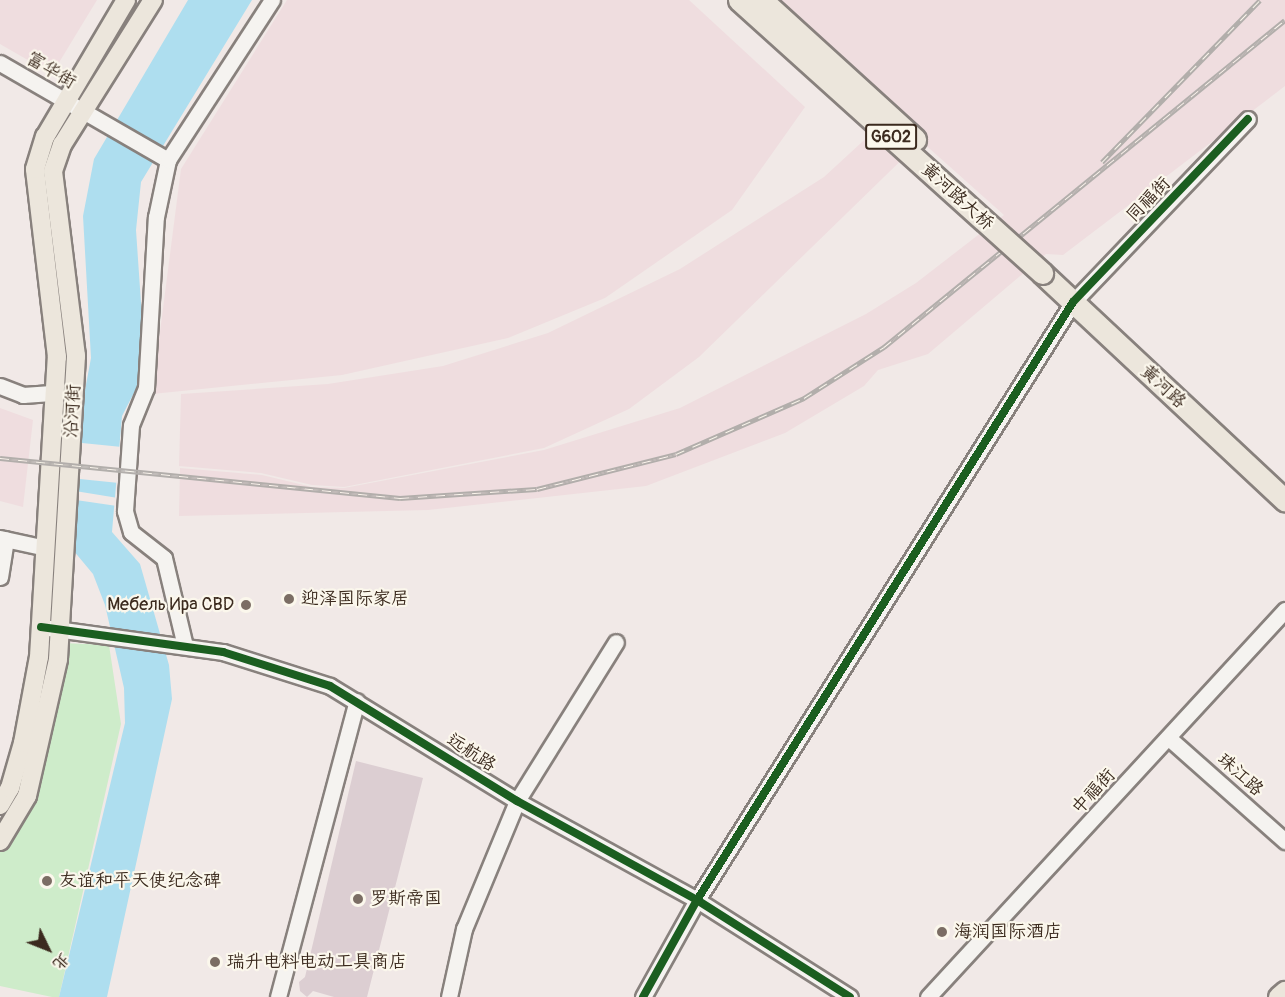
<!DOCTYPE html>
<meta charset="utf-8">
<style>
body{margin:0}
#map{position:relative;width:1285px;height:997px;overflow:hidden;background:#f1e9e7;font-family:Pangolin,"LXGW WenKai TC",sans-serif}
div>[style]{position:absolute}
.built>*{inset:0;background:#efdddf}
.green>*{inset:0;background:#ceecca}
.water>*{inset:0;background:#aedeef}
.pier>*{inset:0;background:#f1e9e7}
.building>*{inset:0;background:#dcced2}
.roads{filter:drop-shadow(2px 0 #88817d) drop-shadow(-2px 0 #88817d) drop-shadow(0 2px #88817d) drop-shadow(0 -2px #88817d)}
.minor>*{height:15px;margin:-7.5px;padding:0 7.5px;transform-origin:7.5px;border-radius:7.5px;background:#f5f3f0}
.major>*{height:18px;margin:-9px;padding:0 9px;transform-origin:9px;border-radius:9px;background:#ece6dc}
.highway>*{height:21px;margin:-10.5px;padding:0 10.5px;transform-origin:10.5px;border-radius:10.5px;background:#ece6dc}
.rail>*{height:5px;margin-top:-2.5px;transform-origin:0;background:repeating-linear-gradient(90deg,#fbf7ec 0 9px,#b2aeab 0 18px);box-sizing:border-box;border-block:2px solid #b2aeab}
.bridges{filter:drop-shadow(2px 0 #88817d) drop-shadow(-2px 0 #88817d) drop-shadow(0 2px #88817d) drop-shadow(0 -2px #88817d)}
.highway-bridge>*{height:21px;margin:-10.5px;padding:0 10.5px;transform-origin:10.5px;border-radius:10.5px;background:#ece6dc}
.cycleway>*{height:8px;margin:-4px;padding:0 4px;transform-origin:4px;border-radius:4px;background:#1b5e20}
.dots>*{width:16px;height:16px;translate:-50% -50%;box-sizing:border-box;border:3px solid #fbf7ec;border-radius:50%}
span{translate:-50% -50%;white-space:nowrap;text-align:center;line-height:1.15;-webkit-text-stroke:4.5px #fbf7ec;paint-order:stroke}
.shield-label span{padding:2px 4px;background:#fbf7ec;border:2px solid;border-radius:4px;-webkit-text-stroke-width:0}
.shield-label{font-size:16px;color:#3b2a1e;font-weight:700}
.street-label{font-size:18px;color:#3b2a1e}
.poi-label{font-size:18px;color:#3b2a1e}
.left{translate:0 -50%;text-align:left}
.right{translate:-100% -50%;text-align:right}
.north{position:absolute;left:18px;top:919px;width:60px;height:60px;-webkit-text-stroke:4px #fbf7ec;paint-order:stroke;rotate:133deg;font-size:16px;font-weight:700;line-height:24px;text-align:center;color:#3b2a1e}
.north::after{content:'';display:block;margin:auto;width:21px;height:27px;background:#3b2a1e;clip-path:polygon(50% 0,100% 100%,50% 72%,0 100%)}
</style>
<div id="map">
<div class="built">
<i style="clip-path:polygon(0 0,97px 0,52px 74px,0 44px)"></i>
<i style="clip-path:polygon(287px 0,689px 0,805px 107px,732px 210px,605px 298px,508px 338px,342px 375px,152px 394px,181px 169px)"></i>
<i style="clip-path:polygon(768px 0,1285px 0,1285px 86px,1063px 255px,1046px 254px,928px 354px,878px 370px,864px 386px,785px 433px,646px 486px,428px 510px,179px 516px,180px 468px,262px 475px,312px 487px,344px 488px,544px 450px,680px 408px,866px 314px,916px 283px,1004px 215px,921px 141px,699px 357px,629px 409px,544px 448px,344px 487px,312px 485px,261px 473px,179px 466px,181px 394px,328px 384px,443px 366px,548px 333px,680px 269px,824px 177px,874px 131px)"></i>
<i style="clip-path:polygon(0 408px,33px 420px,23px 507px,0 501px)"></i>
</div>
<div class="green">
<i style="clip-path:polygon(62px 643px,109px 645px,121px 724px,59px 997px,52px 997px,0 986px,0 852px,33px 796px)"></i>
</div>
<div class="water">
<i style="clip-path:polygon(188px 0,252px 0,141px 182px,136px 230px,143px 332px,137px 387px,122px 416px,112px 532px,140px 564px,169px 665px,172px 699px,107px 997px,59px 997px,125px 723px,124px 688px,105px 605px,93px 574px,68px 544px,76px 438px,91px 358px,83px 216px,94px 159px)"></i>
</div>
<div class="pier">
<i style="clip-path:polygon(72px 442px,122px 447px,119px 483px,70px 478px)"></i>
<i style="clip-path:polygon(69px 490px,118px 498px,117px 506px,69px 499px)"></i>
</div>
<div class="building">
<i style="clip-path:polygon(356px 761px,423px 778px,367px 997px,334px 997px,313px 991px,307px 997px,300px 991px,299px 982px,305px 977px)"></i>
</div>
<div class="roads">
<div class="minor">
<i style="left:0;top:63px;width:194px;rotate:30deg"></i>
<i style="left:0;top:386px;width:25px;rotate:21deg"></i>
<i style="left:23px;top:395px;width:32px;rotate:-4deg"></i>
<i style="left:0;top:538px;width:47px;rotate:12.3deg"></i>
<i style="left:0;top:577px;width:38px;rotate:-81deg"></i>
<i style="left:49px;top:628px;width:176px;rotate:7.9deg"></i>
<i style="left:223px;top:652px;width:112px;rotate:17.6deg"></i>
<i style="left:330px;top:686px;width:220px;rotate:31.6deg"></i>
<i style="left:517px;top:801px;width:205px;rotate:28.8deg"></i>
<i style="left:697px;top:900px;width:181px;rotate:32.4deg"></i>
<i style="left:185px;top:646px;width:90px;rotate:-103.4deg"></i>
<i style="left:164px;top:558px;width:42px;rotate:-141.8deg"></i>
<i style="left:131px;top:532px;width:22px;rotate:-106deg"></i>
<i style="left:125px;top:511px;width:86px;rotate:-86deg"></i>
<i style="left:131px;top:425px;width:40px;rotate:-68deg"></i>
<i style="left:146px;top:388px;width:171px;rotate:-86.7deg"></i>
<i style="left:156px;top:217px;width:58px;rotate:-78.1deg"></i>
<i style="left:168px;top:160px;width:191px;rotate:-57deg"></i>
<i style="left:1170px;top:739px;width:154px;rotate:41.6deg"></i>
<i style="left:278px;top:997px;width:306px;rotate:-75.1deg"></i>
<i style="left:449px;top:997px;width:70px;rotate:-77.6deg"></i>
<i style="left:464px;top:929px;width:139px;rotate:-67.5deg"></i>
<i style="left:517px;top:801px;width:187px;rotate:-58.1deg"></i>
<i style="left:643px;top:997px;width:111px;rotate:-60.9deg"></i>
<i style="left:697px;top:900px;width:706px;rotate:-57.84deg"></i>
<i style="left:1073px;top:302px;width:253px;rotate:-46.3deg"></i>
<i style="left:928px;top:997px;width:527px;rotate:-47.31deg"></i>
</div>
<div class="major">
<i style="left:0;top:805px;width:20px;rotate:-60deg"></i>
<i style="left:10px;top:788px;width:47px;rotate:-73.9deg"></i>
<i style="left:23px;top:743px;width:87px;rotate:-79.5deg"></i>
<i style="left:39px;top:657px;width:301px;rotate:-86.6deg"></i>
<i style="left:57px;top:357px;width:189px;rotate:-96.7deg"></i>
<i style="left:35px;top:169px;width:34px;rotate:-73deg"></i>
<i style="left:45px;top:137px;width:159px;rotate:-59.4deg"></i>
<i style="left:0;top:841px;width:52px;rotate:-59deg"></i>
<i style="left:27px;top:796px;width:140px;rotate:-77.2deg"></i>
<i style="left:58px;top:659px;width:304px;rotate:-86.6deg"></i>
<i style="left:76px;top:356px;width:186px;rotate:-97.1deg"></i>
<i style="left:53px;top:171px;width:28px;rotate:-71deg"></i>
<i style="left:62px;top:145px;width:171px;rotate:-57.9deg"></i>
</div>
<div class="highway">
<i style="left:1042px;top:273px;width:333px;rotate:43.1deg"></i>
<i style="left:1279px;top:997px;width:8px;rotate:-40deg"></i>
</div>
</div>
<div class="rail">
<i style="left:1102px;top:162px;width:226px;rotate:-45.7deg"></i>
<i style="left:0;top:458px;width:402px;rotate:5.7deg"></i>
<i style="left:400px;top:498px;width:137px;rotate:-3.8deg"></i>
<i style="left:537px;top:489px;width:143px;rotate:-14.1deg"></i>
<i style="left:676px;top:454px;width:140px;rotate:-23.6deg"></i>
<i style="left:804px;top:398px;width:95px;rotate:-32.5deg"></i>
<i style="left:884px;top:347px;width:517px;rotate:-39.2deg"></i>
</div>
<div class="bridges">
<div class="highway-bridge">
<i style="left:739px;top:0;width:408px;rotate:42deg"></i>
<i style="left:762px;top:0;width:207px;rotate:42.3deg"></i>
</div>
</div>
<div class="cycleway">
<i style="left:41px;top:627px;width:184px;rotate:7.8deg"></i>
<i style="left:223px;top:652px;width:112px;rotate:17.6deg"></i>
<i style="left:330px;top:686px;width:220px;rotate:31.6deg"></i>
<i style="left:517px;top:801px;width:205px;rotate:28.8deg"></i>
<i style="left:697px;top:900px;width:181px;rotate:32.4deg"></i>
<i style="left:643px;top:997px;width:111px;rotate:-60.9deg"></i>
<i style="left:697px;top:900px;width:706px;rotate:-57.84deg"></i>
<i style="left:1073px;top:302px;width:253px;rotate:-46.3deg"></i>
</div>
<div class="dots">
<i style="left:289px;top:599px;background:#7b6d64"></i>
<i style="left:246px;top:605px;background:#7b6d64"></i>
<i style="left:47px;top:881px;background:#7b6d64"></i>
<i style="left:358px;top:899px;background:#7b6d64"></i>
<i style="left:942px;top:932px;background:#7b6d64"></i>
<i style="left:215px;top:962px;background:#7b6d64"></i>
</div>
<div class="shield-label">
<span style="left:891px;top:137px">G602</span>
</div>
<div class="street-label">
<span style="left:51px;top:71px;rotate:30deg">富华街</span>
<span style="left:957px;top:197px;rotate:42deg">黄河路大桥</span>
<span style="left:1149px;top:200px;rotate:-46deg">同福街</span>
<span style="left:1163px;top:387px;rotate:43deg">黄河路</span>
<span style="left:73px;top:411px;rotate:-87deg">沿河街</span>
<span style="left:471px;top:753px;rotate:33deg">远航路</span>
<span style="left:1240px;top:775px;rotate:42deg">珠江路</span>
<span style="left:1094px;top:792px;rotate:-47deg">中福街</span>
</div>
<div class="poi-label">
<span class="left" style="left:301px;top:599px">迎泽国际家居</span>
<span class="right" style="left:234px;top:605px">Мебель Ира CBD</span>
<span class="left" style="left:59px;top:881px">友谊和平天使纪念碑</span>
<span class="left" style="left:370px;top:899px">罗斯帝国</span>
<span class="left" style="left:954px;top:932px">海润国际酒店</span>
<span class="left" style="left:227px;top:962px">瑞升电料电动工具商店</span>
</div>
<div class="north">北</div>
</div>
